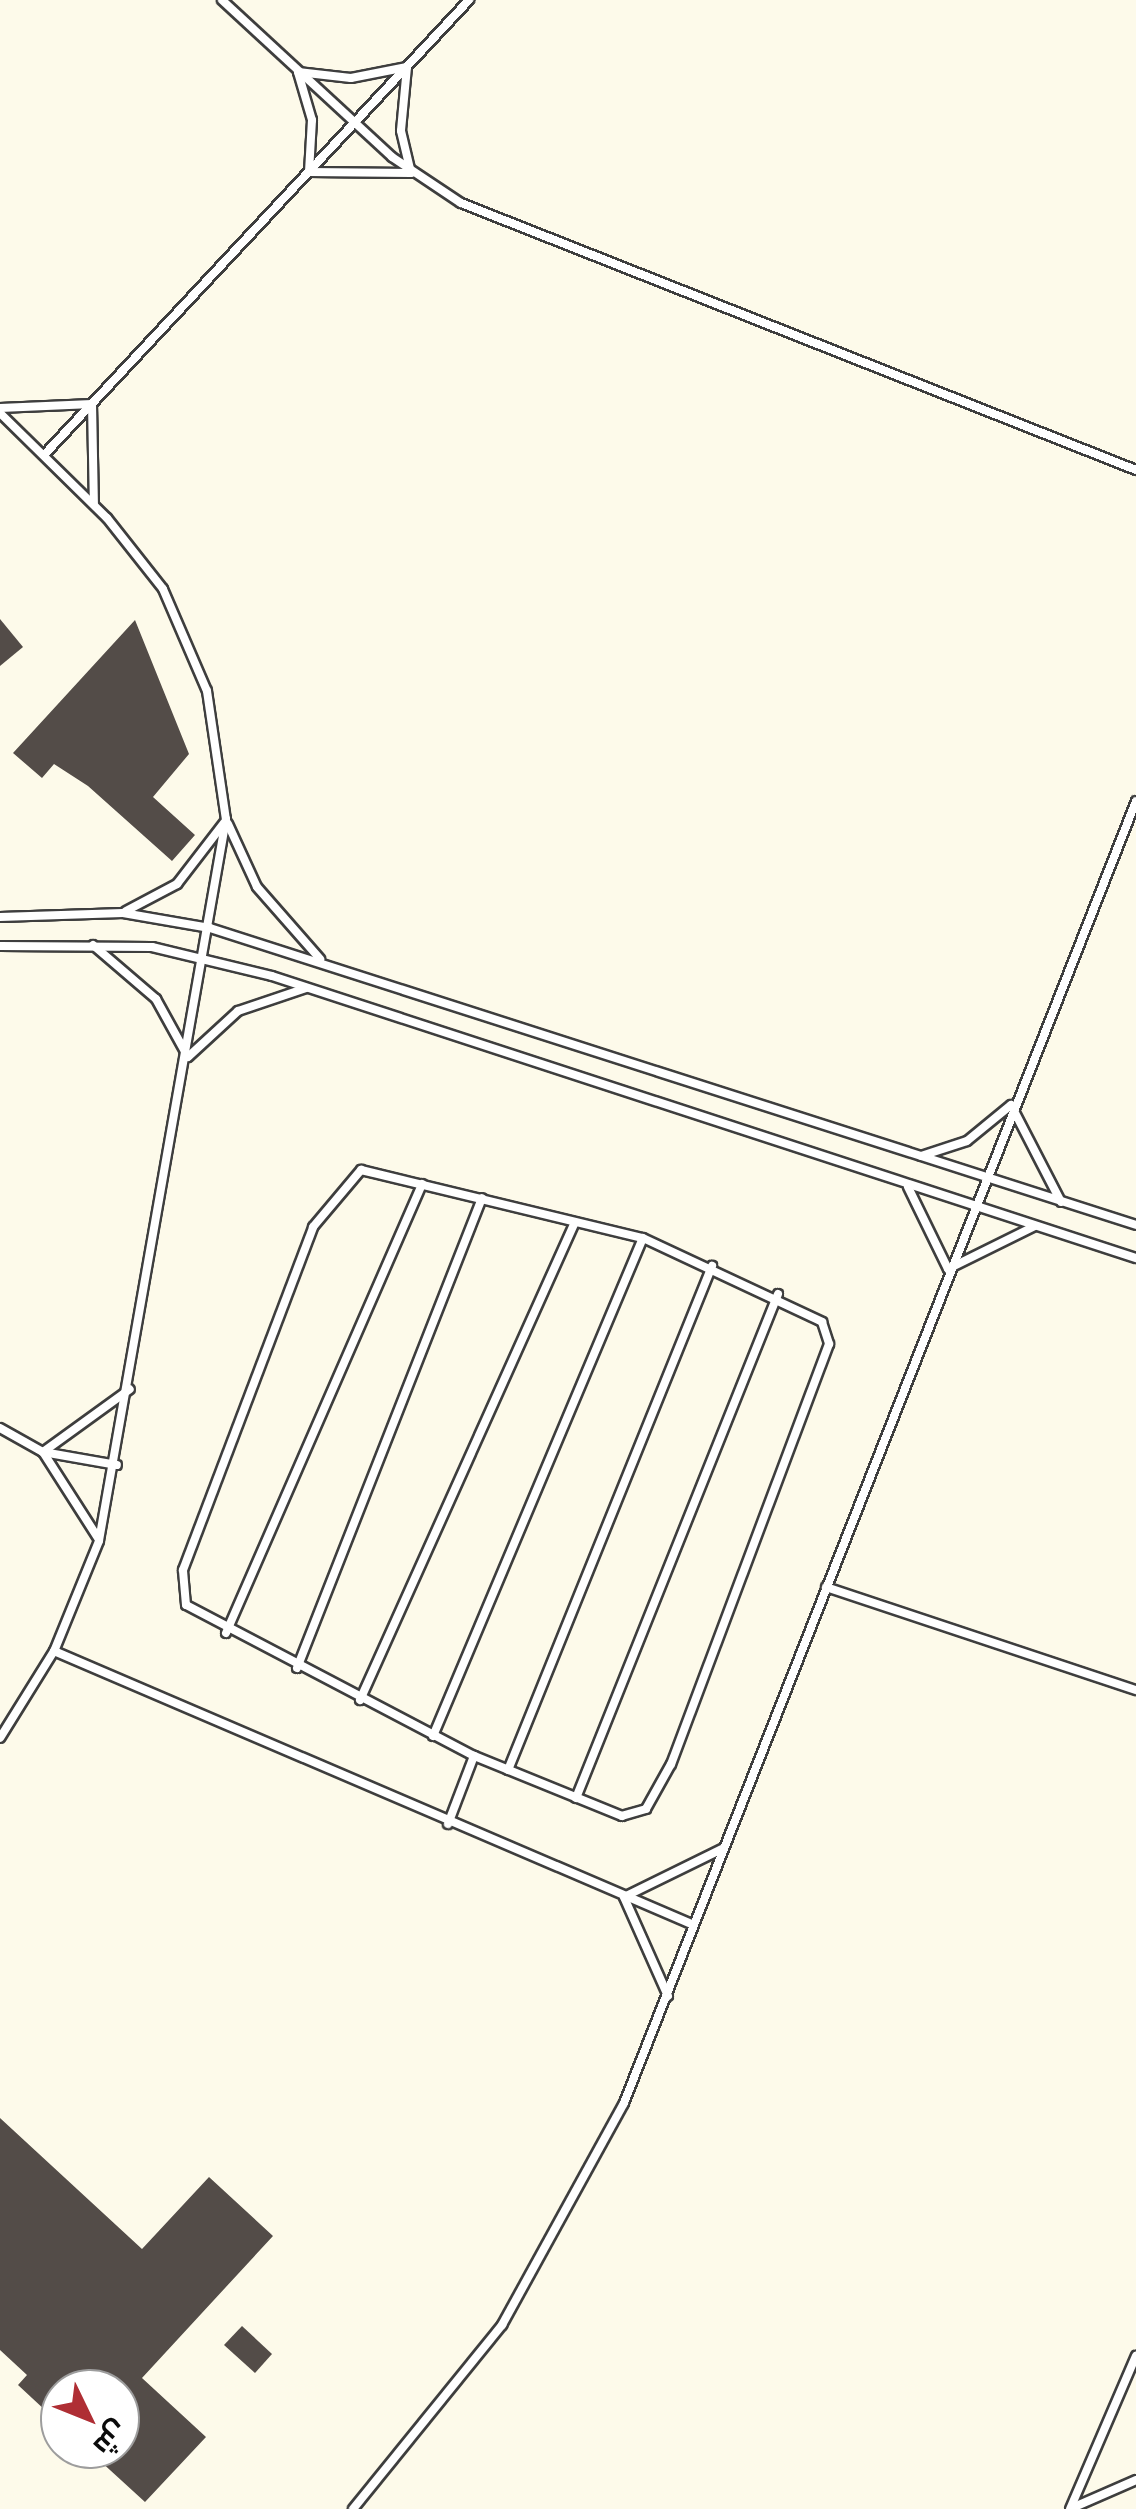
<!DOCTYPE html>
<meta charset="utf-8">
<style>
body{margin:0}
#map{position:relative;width:1136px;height:2509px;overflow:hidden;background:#fdfaea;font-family:"Times New Roman",Cairo,serif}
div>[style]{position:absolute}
.building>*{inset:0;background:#534c48}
.roads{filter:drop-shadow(2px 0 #3e3e3e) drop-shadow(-2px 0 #3e3e3e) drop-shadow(0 2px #3e3e3e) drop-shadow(0 -2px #3e3e3e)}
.service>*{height:8px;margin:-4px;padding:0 4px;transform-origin:4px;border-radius:4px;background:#fff}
span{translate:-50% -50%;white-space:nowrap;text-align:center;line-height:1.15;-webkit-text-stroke:10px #fff;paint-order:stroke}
.north{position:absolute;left:40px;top:2369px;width:100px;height:100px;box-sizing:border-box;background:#fff;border:2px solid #9d9d9d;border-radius:50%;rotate:133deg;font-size:28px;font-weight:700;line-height:40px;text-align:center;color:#0b0b0b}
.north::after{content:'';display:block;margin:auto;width:35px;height:45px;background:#af2e34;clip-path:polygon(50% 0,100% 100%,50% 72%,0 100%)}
</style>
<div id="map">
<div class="building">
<i style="clip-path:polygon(0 619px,23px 647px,0 666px)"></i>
<i style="clip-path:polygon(135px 620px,189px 754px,153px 797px,195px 835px,172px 861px,88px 786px,54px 764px,42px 778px,13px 753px)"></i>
<i style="clip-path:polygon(0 2118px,142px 2249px,209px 2177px,273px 2236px,142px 2378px,206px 2437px,145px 2502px,87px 2449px,120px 2449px,120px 2389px,60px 2389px,60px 2424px,18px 2385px,27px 2375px,0 2350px)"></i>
<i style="clip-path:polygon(242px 2326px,272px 2354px,255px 2373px,224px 2345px)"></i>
</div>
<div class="roads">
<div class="service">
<i style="left:222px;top:0;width:231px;rotate:42.7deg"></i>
<i style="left:392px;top:157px;width:83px;rotate:33.7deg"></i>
<i style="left:461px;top:203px;width:726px;rotate:21.58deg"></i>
<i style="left:407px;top:67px;width:64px;rotate:95.4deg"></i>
<i style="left:401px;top:131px;width:43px;rotate:76.6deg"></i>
<i style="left:411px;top:173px;width:102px;rotate:-179.4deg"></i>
<i style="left:309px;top:172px;width:52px;rotate:-86.7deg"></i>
<i style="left:312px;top:120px;width:50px;rotate:-106.3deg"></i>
<i style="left:298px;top:72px;width:53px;rotate:6.5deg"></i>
<i style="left:351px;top:78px;width:57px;rotate:-11.1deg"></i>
<i style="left:0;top:408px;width:92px;rotate:-2.5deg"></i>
<i style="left:92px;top:404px;width:100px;rotate:88.9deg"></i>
<i style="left:0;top:413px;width:150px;rotate:44.5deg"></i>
<i style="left:107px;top:518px;width:90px;rotate:51.7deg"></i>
<i style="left:163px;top:589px;width:111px;rotate:66.7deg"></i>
<i style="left:207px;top:691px;width:129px;rotate:81.6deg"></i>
<i style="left:226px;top:819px;width:733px;rotate:99.98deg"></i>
<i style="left:99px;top:1541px;width:119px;rotate:112.2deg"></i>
<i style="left:54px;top:1651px;width:102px;rotate:121.8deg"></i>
<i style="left:44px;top:455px;width:623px;rotate:-46.95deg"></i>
<i style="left:228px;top:824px;width:69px;rotate:65.3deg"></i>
<i style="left:257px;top:887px;width:96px;rotate:48.8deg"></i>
<i style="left:126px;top:911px;width:58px;rotate:-27.9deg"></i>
<i style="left:177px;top:884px;width:77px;rotate:-52.4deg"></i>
<i style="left:0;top:917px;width:123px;rotate:-1.9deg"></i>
<i style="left:123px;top:913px;width:88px;rotate:9.8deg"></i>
<i style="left:210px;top:928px;width:972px;rotate:17.78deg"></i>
<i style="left:93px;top:945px;width:83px;rotate:40.6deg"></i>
<i style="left:156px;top:999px;width:66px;rotate:61.1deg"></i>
<i style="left:188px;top:1057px;width:68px;rotate:-42.6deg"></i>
<i style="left:238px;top:1011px;width:72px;rotate:-18.7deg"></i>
<i style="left:0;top:946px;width:152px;rotate:0.4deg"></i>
<i style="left:152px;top:947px;width:123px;rotate:13.6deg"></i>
<i style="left:272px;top:976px;width:909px;rotate:18.08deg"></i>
<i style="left:921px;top:1156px;width:48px;rotate:-18.1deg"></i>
<i style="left:967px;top:1141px;width:57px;rotate:-39.3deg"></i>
<i style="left:1011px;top:1105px;width:109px;rotate:62.7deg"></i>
<i style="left:361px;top:1170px;width:290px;rotate:13.6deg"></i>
<i style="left:643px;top:1238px;width:198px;rotate:25.1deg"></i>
<i style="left:822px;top:1322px;width:23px;rotate:72deg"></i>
<i style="left:829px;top:1344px;width:449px;rotate:110.6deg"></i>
<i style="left:671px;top:1764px;width:51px;rotate:119.1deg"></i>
<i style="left:646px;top:1809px;width:25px;rotate:164deg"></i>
<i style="left:622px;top:1816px;width:160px;rotate:-157.9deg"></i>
<i style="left:474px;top:1756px;width:325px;rotate:-152.3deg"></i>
<i style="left:186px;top:1605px;width:35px;rotate:-95deg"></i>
<i style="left:183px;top:1570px;width:367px;rotate:-69.2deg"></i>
<i style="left:313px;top:1227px;width:75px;rotate:-49.9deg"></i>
<i style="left:908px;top:1187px;width:91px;rotate:64deg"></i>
<i style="left:948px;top:1269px;width:97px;rotate:-26.3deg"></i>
<i style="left:0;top:1428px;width:49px;rotate:29.2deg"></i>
<i style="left:43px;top:1452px;width:75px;rotate:10deg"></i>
<i style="left:98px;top:1538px;width:102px;rotate:-122.6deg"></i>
<i style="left:43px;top:1452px;width:107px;rotate:-35.9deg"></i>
<i style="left:826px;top:1587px;width:327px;rotate:18.4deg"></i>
<i style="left:226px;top:1633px;width:490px;rotate:-66.4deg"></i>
<i style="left:54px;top:1651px;width:696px;rotate:23.18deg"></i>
<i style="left:297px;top:1668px;width:505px;rotate:-68.51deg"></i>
<i style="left:360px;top:1700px;width:524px;rotate:-65.78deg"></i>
<i style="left:433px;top:1736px;width:540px;rotate:-67.14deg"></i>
<i style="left:508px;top:1770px;width:544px;rotate:-67.96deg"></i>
<i style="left:576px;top:1798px;width:543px;rotate:-68.16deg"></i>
<i style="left:448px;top:1824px;width:73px;rotate:-69.1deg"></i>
<i style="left:668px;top:1996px;width:108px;rotate:-114deg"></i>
<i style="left:624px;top:1897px;width:111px;rotate:-26.1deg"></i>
<i style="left:1072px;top:2508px;width:70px;rotate:-23.6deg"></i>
<i style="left:353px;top:2509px;width:237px;rotate:-51deg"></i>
<i style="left:502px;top:2325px;width:253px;rotate:-61.2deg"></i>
<i style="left:624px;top:2103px;width:1399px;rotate:-68.53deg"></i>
<i style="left:1070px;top:2509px;width:167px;rotate:-66.7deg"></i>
</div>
</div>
<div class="north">ش</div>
</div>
